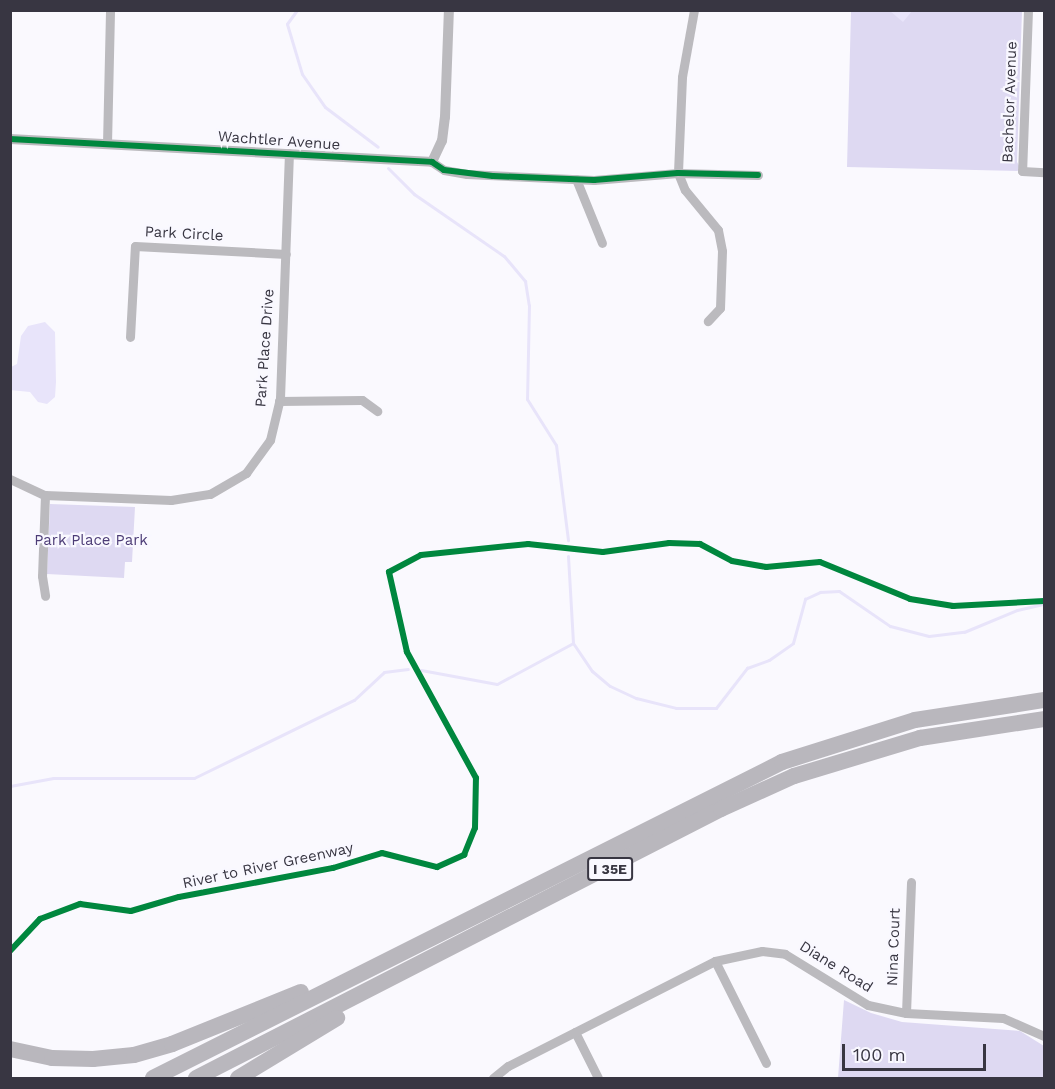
<!DOCTYPE html>
<style>
body{margin:0}
#map{position:relative;width:1055px;height:1089px;overflow:hidden;background:#faf9fe;font-family:"Work Sans",sans-serif}
div>[style]{position:absolute}
.green>*{inset:0;background:#ded9f2}
.water>*{inset:0;background:#e8e4fa}
.stream>*{height:3px;margin:-1.5px;padding:0 1.5px;transform-origin:1.5px;border-radius:1.5px;background:#e8e4fa}
.minor>*{height:9px;margin:-4.5px;padding:0 4.5px;transform-origin:4.5px;border-radius:4.5px;background:#bbbabe}
.tertiary>*{height:10px;margin:-5px;padding:0 5px;transform-origin:5px;border-radius:5px;background:#bbbabe}
.motorway>*{height:16px;margin:-8px;padding:0 8px;transform-origin:8px;border-radius:8px;background:#b9b7bd}
.cycleway>*{height:6px;margin:-3px;padding:0 3px;transform-origin:3px;border-radius:3px;background:#00873e}
span{translate:-50% -50%;white-space:nowrap;text-align:center;line-height:1.15;-webkit-text-stroke:4.5px #f9f8ff;paint-order:stroke}
.shield-label span{padding:2px 4px;background:#f9f8ff;border:2px solid;border-radius:4px;-webkit-text-stroke-width:0}
.shield-label{font-size:14px;color:#383642;font-weight:700}
.street-label{font-size:15px;color:#383642}
.park-label{font-size:15px;color:#4c3c76}
.frame{position:absolute;inset:0;border:12px solid #383642;pointer-events:none}
.scale{position:absolute;left:842px;top:1044px;width:144px;height:27px;box-sizing:border-box;border:3px solid #383642;border-top:0;padding-left:8px;font-size:18px;line-height:21px;white-space:nowrap;color:#383642;-webkit-text-stroke:4px #f9f8ff;paint-order:stroke}
</style>
<div id="map">
<div class="green">
<i style="clip-path:polygon(851px 11px,1022px 11px,1017px 162px,1022px 171px,847px 167px)"></i>
<i style="clip-path:polygon(50px 504px,135px 507px,132px 562px,125px 562px,124px 578px,47px 574px)"></i>
<i style="clip-path:polygon(844px 1000px,871px 1013px,902px 1022px,1020px 1031px,1044px 1046px,1044px 1078px,838px 1078px)"></i>
</div>
<div class="water">
<i style="clip-path:polygon(890px 11px,912px 11px,903px 22px)"></i>
<i style="clip-path:polygon(45px 322px,55px 332px,56px 382px,55px 397px,47px 404px,38px 402px,30px 392px,10px 390px,11px 367px,17px 364px,21px 336px,28px 326px)"></i>
</div>
<div class="stream">
<i style="left:297px;top:10px;width:17px;rotate:126deg"></i>
<i style="left:287px;top:24px;width:52px;rotate:73.3deg"></i>
<i style="left:302px;top:74px;width:40px;rotate:55.1deg"></i>
<i style="left:325px;top:107px;width:66px;rotate:37deg"></i>
<i style="left:388px;top:168px;width:37px;rotate:45deg"></i>
<i style="left:414px;top:194px;width:109px;rotate:34.6deg"></i>
<i style="left:504px;top:256px;width:33px;rotate:50deg"></i>
<i style="left:525px;top:281px;width:24px;rotate:81deg"></i>
<i style="left:529px;top:305px;width:94px;rotate:91.2deg"></i>
<i style="left:527px;top:399px;width:54px;rotate:57.8deg"></i>
<i style="left:556px;top:445px;width:96px;rotate:82.8deg"></i>
<i style="left:568px;top:556px;width:87px;rotate:86.7deg"></i>
<i style="left:573px;top:643px;width:34px;rotate:56deg"></i>
<i style="left:592px;top:671px;width:23px;rotate:40deg"></i>
<i style="left:610px;top:686px;width:29px;rotate:25deg"></i>
<i style="left:636px;top:698px;width:41px;rotate:14deg"></i>
<i style="left:676px;top:708px;width:40px"></i>
<i style="left:716px;top:708px;width:51px;rotate:-52.2deg"></i>
<i style="left:747px;top:668px;width:23px;rotate:-20deg"></i>
<i style="left:769px;top:660px;width:29px;rotate:-35deg"></i>
<i style="left:793px;top:643px;width:46px;rotate:-74.7deg"></i>
<i style="left:805px;top:599px;width:17px;rotate:-25deg"></i>
<i style="left:820px;top:592px;width:19px;rotate:-3deg"></i>
<i style="left:839px;top:591px;width:62px;rotate:34.5deg"></i>
<i style="left:890px;top:626px;width:40px;rotate:14.4deg"></i>
<i style="left:929px;top:636px;width:35px;rotate:-7deg"></i>
<i style="left:964px;top:632px;width:57px;rotate:-22.5deg"></i>
<i style="left:1017px;top:610px;width:28px;rotate:-13deg"></i>
<i style="left:421px;top:670px;width:77px;rotate:10.4deg"></i>
<i style="left:497px;top:684px;width:86px;rotate:-28.3deg"></i>
<i style="left:10px;top:786px;width:44px;rotate:-10.5deg"></i>
<i style="left:53px;top:778px;width:141px"></i>
<i style="left:194px;top:778px;width:178px;rotate:-26deg"></i>
<i style="left:354px;top:700px;width:41px;rotate:-43deg"></i>
<i style="left:384px;top:672px;width:24px;rotate:-7deg"></i>
</div>
<div class="minor">
<i style="left:694px;top:10px;width:68px;rotate:100.2deg"></i>
<i style="left:682px;top:77px;width:96px;rotate:92.4deg"></i>
<i style="left:678px;top:173px;width:18px;rotate:68deg"></i>
<i style="left:685px;top:190px;width:52px;rotate:50.5deg"></i>
<i style="left:718px;top:230px;width:21px;rotate:79deg"></i>
<i style="left:722px;top:251px;width:57px;rotate:92deg"></i>
<i style="left:720px;top:308px;width:18px;rotate:133deg"></i>
<i style="left:1028px;top:10px;width:161px;rotate:92.1deg"></i>
<i style="left:1022px;top:171px;width:22px;rotate:3deg"></i>
<i style="left:107px;top:144px;width:134px;rotate:-88.7deg"></i>
<i style="left:432px;top:162px;width:14px;rotate:34deg"></i>
<i style="left:444px;top:170px;width:23px;rotate:10deg"></i>
<i style="left:467px;top:174px;width:127px;rotate:2.7deg"></i>
<i style="left:594px;top:180px;width:84px;rotate:-4.8deg"></i>
<i style="left:678px;top:173px;width:80px;rotate:1.4deg"></i>
<i style="left:576px;top:179px;width:69px;rotate:67.9deg"></i>
<i style="left:130px;top:337px;width:91px;rotate:-86.9deg"></i>
<i style="left:135px;top:246px;width:151px;rotate:3deg"></i>
<i style="left:279px;top:401px;width:83px;rotate:-0.7deg"></i>
<i style="left:362px;top:400px;width:19px;rotate:36deg"></i>
<i style="left:10px;top:479px;width:38px;rotate:25deg"></i>
<i style="left:45px;top:495px;width:126px;rotate:2.3deg"></i>
<i style="left:171px;top:500px;width:39px;rotate:-9deg"></i>
<i style="left:210px;top:494px;width:42px;rotate:-30.3deg"></i>
<i style="left:246px;top:473px;width:41px;rotate:-54deg"></i>
<i style="left:270px;top:440px;width:43px;rotate:-76.6deg"></i>
<i style="left:280px;top:398px;width:245px;rotate:-87.9deg"></i>
<i style="left:45px;top:495px;width:81px;rotate:92.1deg"></i>
<i style="left:42px;top:576px;width:20px;rotate:81deg"></i>
<i style="left:715px;top:961px;width:114px;rotate:63.4deg"></i>
<i style="left:906px;top:1013px;width:131px;rotate:-87.8deg"></i>
<i style="left:575px;top:1032px;width:51px;rotate:63.4deg"></i>
<i style="left:493px;top:1078px;width:19px;rotate:-39deg"></i>
<i style="left:508px;top:1066px;width:232px;rotate:-26.9deg"></i>
<i style="left:715px;top:961px;width:48px;rotate:-12deg"></i>
<i style="left:762px;top:951px;width:23px;rotate:7deg"></i>
<i style="left:785px;top:954px;width:97px;rotate:31.6deg"></i>
<i style="left:868px;top:1005px;width:39px;rotate:12deg"></i>
<i style="left:906px;top:1013px;width:97px;rotate:3deg"></i>
<i style="left:1003px;top:1018px;width:45px;rotate:23.7deg"></i>
</div>
<div class="tertiary">
<i style="left:10px;top:139px;width:423px;rotate:3.1deg"></i>
<i style="left:432px;top:162px;width:23px;rotate:-65deg"></i>
<i style="left:442px;top:141px;width:24px;rotate:-83deg"></i>
<i style="left:445px;top:117px;width:107px;rotate:-87.9deg"></i>
</div>
<div class="motorway">
<i style="left:10px;top:1049px;width:43px;rotate:12.1deg"></i>
<i style="left:52px;top:1058px;width:41px;rotate:1.4deg"></i>
<i style="left:93px;top:1059px;width:41px;rotate:-5.6deg"></i>
<i style="left:134px;top:1055px;width:40px;rotate:-16deg"></i>
<i style="left:172px;top:1044px;width:139px;rotate:-22deg"></i>
<i style="left:153px;top:1078px;width:704px;rotate:-26.67deg"></i>
<i style="left:782px;top:762px;width:139px;rotate:-17.5deg"></i>
<i style="left:915px;top:720px;width:131px;rotate:-8.8deg"></i>
<i style="left:196px;top:1078px;width:590px;rotate:-27.13deg"></i>
<i style="left:721px;top:809px;width:80px;rotate:-24.3deg"></i>
<i style="left:794px;top:776px;width:132px;rotate:-16.8deg"></i>
<i style="left:920px;top:738px;width:125px;rotate:-8.7deg"></i>
<i style="left:238px;top:1078px;width:116px;rotate:-31.2deg"></i>
</div>
<div class="cycleway">
<i style="left:10px;top:139px;width:423px;rotate:3.1deg"></i>
<i style="left:432px;top:162px;width:14px;rotate:34deg"></i>
<i style="left:444px;top:170px;width:49px;rotate:7deg"></i>
<i style="left:493px;top:176px;width:101px;rotate:2.3deg"></i>
<i style="left:594px;top:180px;width:84px;rotate:-4.8deg"></i>
<i style="left:678px;top:173px;width:80px;rotate:1.4deg"></i>
<i style="left:10px;top:951px;width:44px;rotate:-46.8deg"></i>
<i style="left:40px;top:919px;width:43px;rotate:-20.6deg"></i>
<i style="left:80px;top:904px;width:51px;rotate:7.8deg"></i>
<i style="left:131px;top:911px;width:50px;rotate:-16.3deg"></i>
<i style="left:179px;top:897px;width:157px;rotate:-10.7deg"></i>
<i style="left:333px;top:868px;width:51px;rotate:-17deg"></i>
<i style="left:382px;top:853px;width:57px;rotate:14.3deg"></i>
<i style="left:437px;top:867px;width:30px;rotate:-24deg"></i>
<i style="left:464px;top:855px;width:29px;rotate:-68deg"></i>
<i style="left:475px;top:828px;width:50px;rotate:-88.9deg"></i>
<i style="left:476px;top:778px;width:144px;rotate:-118.7deg"></i>
<i style="left:407px;top:652px;width:82px;rotate:-102.7deg"></i>
<i style="left:389px;top:572px;width:36px;rotate:-28deg"></i>
<i style="left:421px;top:555px;width:108px;rotate:-5.9deg"></i>
<i style="left:528px;top:544px;width:75px;rotate:6.1deg"></i>
<i style="left:603px;top:552px;width:67px;rotate:-7.8deg"></i>
<i style="left:669px;top:543px;width:31px;rotate:2deg"></i>
<i style="left:700px;top:544px;width:36px;rotate:28deg"></i>
<i style="left:732px;top:561px;width:35px;rotate:10deg"></i>
<i style="left:766px;top:567px;width:54px;rotate:-5.3deg"></i>
<i style="left:820px;top:562px;width:97px;rotate:22.3deg"></i>
<i style="left:910px;top:599px;width:44px;rotate:9.2deg"></i>
<i style="left:953px;top:606px;width:91px;rotate:-3.1deg"></i>
</div>
<div class="shield-label">
<span style="left:610px;top:869px">I 35E</span>
</div>
<div class="street-label">
<span style="left:1010px;top:102px;rotate:-88deg">Bachelor Avenue</span>
<span style="left:279px;top:141px;rotate:4deg">Wachtler Avenue</span>
<span style="left:184px;top:234px;rotate:3deg">Park Circle</span>
<span style="left:265px;top:348px;rotate:-86deg">Park Place Drive</span>
<span style="left:268px;top:866px;rotate:-12deg">River to River Greenway</span>
<span style="left:894px;top:947px;rotate:-88deg">Nina Court</span>
<span style="left:836px;top:967px;rotate:32deg">Diane Road</span>
</div>
<div class="park-label">
<span style="left:91px;top:541px">Park Place Park</span>
</div>
<div class="frame"></div>
<div class="scale">100 m</div>
</div>
